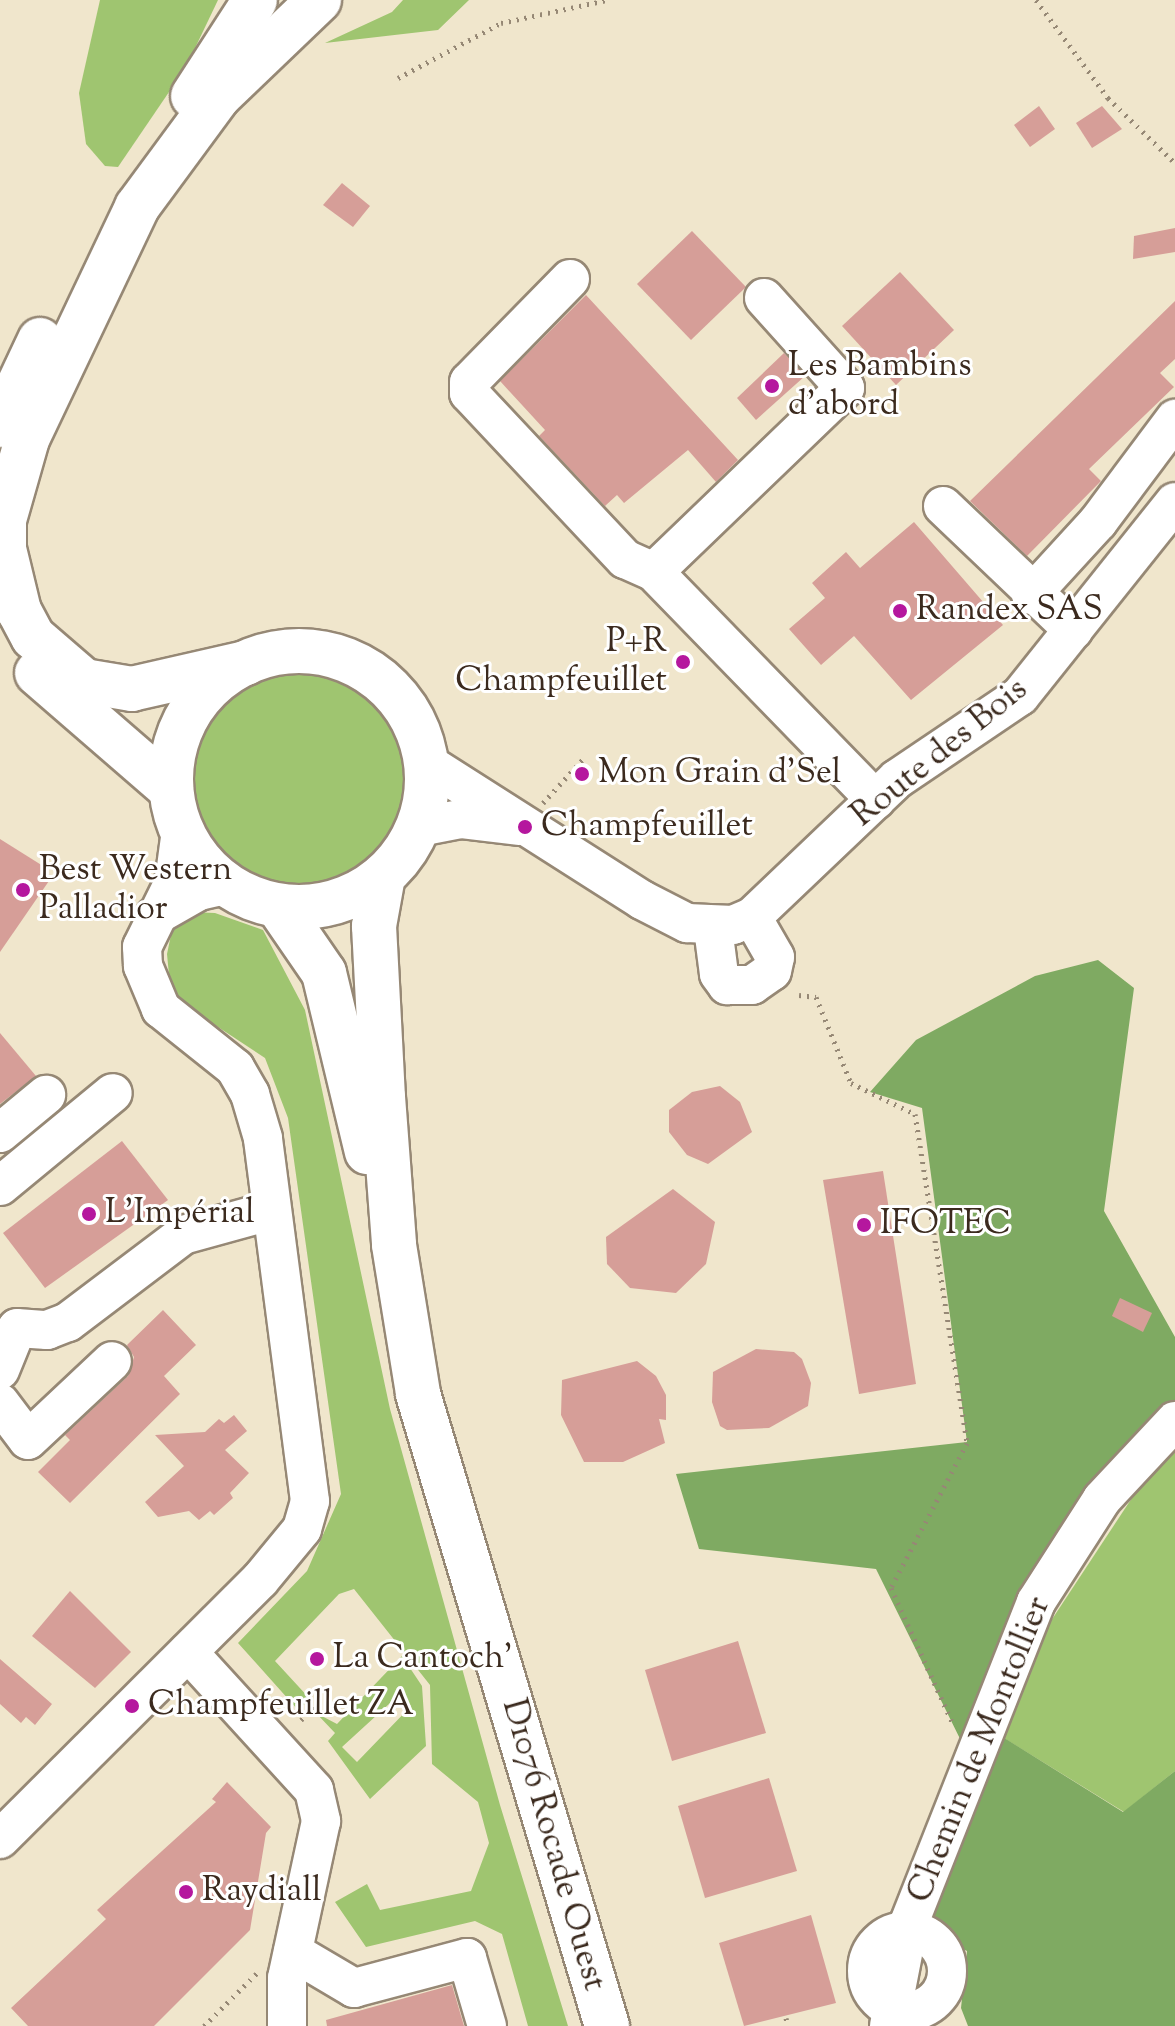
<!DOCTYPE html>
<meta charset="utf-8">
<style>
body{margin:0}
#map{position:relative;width:1175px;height:2026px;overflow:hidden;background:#f0e6cc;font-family:"Sorts Mill Goudy",serif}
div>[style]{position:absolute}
.green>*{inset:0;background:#9fc570}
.round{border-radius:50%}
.forest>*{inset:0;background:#7faa62}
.building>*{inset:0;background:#d69e98}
.path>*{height:5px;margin-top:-2.5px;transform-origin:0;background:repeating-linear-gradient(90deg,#968875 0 2px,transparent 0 8px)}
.roads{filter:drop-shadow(2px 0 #968875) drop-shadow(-2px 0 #968875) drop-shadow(0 2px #968875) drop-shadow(0 -2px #968875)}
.minor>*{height:38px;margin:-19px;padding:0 19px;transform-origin:19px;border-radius:19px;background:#fff}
.minor>.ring{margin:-19px;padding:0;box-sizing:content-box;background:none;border:38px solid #fff;border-radius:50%}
.major>*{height:44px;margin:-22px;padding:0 22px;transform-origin:22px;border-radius:22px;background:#fff}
.major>.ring{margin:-22px;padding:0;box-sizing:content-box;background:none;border:44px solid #fff;border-radius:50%}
.highway>*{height:44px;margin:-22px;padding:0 22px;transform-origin:22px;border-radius:22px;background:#fff}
.dots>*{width:22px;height:22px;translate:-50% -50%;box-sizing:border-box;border:4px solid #fff;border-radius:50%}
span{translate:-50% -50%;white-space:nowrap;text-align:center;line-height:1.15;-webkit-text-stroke:6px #fff;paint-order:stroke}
.poi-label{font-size:34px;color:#3b2a1e}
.left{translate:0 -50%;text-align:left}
.right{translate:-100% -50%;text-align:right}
.street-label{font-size:34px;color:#3b2a1e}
</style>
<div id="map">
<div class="green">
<i style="clip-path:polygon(100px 0,218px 0,186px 67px,118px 167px,105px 166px,86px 144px,79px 93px)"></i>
<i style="clip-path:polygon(403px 0,469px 0,438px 30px,325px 43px,392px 12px)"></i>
<i class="round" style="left:187px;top:664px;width:224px;height:224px"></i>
<i style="clip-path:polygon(191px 912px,215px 913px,263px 930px,305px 1010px,390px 1409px,500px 1805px,568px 2026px,528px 2026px,502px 1934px,475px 1921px,366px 1947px,335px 1902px,367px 1884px,380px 1910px,471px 1891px,489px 1843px,478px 1802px,432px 1764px,430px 1685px,354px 1589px,339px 1594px,275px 1661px,310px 1699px,298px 1710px,238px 1643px,307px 1571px,341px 1494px,288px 1118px,265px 1058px,171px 996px,167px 954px,172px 930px)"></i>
<i style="clip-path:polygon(1175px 1444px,1175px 1771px,1124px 1812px,999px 1735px,1041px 1636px,1155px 1463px)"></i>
<i style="clip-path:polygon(evenodd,402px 1656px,422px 1686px,426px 1746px,370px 1799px,328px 1741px,335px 1733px,316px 1713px,337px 1724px,402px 1656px,401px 1693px,411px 1706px,357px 1762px,342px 1747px,401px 1693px)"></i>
</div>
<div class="forest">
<i style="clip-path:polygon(1098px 960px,1134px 988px,1104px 1211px,1175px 1337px,1175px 1411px,1082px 1514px,985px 1726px,1123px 1812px,1175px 1771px,1175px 2026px,968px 2026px,961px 2008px,967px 1951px,909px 1923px,971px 1761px,876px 1569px,699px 1549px,676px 1474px,967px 1442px,922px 1108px,870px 1092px,916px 1040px,1035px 976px)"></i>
</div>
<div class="building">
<i style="clip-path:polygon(1039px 106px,1055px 129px,1030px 147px,1014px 125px)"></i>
<i style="clip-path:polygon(1102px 106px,1122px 129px,1092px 148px,1076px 123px)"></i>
<i style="clip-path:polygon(342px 183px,370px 206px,353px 227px,323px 205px)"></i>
<i style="clip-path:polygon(1175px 228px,1175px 252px,1133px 259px,1134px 236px)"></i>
<i style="clip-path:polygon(692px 231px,746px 287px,691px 340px,637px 284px)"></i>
<i style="clip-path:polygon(900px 272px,954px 330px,896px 385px,842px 326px)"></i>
<i style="clip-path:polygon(586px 295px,738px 460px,716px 482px,688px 450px,624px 503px,617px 495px,605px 506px,539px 436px,545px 430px,500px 381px)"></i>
<i style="clip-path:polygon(1175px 301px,1175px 359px,1160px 373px,1174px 387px,1089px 469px,1101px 481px,1027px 556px,970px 501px)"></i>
<i style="clip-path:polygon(784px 353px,805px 376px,756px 420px,737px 398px)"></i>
<i style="clip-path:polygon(914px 522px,1003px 625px,911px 700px,854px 636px,821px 665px,789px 629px,825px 598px,812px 583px,846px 552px,860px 568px)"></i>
<i style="clip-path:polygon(0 839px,43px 866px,51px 878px,0 952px)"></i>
<i style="clip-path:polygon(0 1033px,36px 1076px,0 1104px)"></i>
<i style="clip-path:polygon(720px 1086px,740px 1102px,752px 1132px,708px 1164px,687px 1155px,669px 1132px,669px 1110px,692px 1092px)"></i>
<i style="clip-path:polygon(122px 1141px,168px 1200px,45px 1288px,3px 1233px)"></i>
<i style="clip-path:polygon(883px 1171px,916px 1384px,859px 1394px,823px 1180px)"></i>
<i style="clip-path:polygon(673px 1189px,715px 1222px,706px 1264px,676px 1293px,630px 1288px,607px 1264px,606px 1237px)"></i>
<i style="clip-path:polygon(1120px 1298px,1152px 1313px,1143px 1332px,1112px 1316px)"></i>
<i style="clip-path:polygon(163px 1310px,196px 1345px,164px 1376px,180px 1394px,70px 1503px,38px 1472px,70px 1440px,65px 1435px,128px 1376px,134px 1357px,127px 1345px)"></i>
<i style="clip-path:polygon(756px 1349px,794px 1352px,802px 1359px,811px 1383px,808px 1406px,769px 1428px,727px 1430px,720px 1426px,712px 1402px,713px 1372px)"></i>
<i style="clip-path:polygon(637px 1361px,656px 1376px,666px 1395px,666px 1420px,659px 1419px,665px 1443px,623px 1462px,584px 1462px,561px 1415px,562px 1380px)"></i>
<i style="clip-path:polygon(234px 1415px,247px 1431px,225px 1450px,249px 1473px,230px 1493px,233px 1498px,214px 1515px,210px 1511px,199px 1520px,189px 1511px,158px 1517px,145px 1502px,184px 1466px,155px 1435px,205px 1432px,219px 1419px,224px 1423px)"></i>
<i style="clip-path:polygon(70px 1591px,131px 1652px,95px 1688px,32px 1636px)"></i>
<i style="clip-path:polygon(738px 1641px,766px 1733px,672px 1761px,645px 1670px)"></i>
<i style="clip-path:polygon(0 1659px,52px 1704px,35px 1725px,26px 1717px,21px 1723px,0 1704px)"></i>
<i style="clip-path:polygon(769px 1778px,797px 1871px,705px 1898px,678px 1806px)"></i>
<i style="clip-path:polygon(227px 1782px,271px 1827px,266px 1833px,250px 1930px,154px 2026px,28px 2026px,11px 2008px,106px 1919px,97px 1910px,216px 1802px,212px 1799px)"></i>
<i style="clip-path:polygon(811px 1915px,836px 2003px,744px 2026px,719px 1943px)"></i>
<i style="clip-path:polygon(452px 1985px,464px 2026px,327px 2026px,326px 2020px)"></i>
</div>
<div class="path">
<i style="left:1036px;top:0;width:122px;rotate:53.7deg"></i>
<i style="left:1108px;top:98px;width:93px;rotate:44.1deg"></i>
<i style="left:398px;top:78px;width:117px;rotate:-28.1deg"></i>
<i style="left:501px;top:23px;width:108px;rotate:-12.2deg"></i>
<i style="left:543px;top:803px;width:61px;rotate:-47.7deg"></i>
<i style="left:799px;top:995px;width:17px;rotate:7deg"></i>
<i style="left:816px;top:997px;width:93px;rotate:67.9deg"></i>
<i style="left:851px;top:1083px;width:71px;rotate:25.8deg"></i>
<i style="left:915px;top:1114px;width:333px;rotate:81deg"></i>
<i style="left:967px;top:1443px;width:164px;rotate:117.7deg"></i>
<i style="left:891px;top:1588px;width:149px;rotate:65.5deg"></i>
<i style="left:301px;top:1720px;width:30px;rotate:-42deg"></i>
<i style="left:786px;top:2018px;width:8px;rotate:76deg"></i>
<i style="left:204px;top:2026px;width:75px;rotate:-45deg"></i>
</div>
<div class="roads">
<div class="minor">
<i style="left:570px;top:279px;width:144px;rotate:134.4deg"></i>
<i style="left:469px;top:382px;width:11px;rotate:90deg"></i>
<i style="left:469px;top:393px;width:228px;rotate:46.8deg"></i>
<i style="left:625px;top:559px;width:32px;rotate:24deg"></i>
<i style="left:764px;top:298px;width:121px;rotate:48deg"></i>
<i style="left:845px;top:388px;width:265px;rotate:136.1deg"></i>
<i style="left:654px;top:572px;width:318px;rotate:45.8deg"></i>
<i style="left:943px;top:506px;width:180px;rotate:43.6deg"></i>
<i style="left:1031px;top:595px;width:99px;rotate:-47.5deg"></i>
<i style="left:1098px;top:522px;width:129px;rotate:-53.2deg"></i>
<i style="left:427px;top:763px;width:255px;rotate:32.5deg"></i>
<i style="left:642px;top:900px;width:51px;rotate:27.1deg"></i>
<i style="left:687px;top:923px;width:46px;rotate:2.5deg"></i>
<i style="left:733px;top:925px;width:21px;rotate:-23deg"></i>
<i style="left:752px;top:917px;width:200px;rotate:-43.6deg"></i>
<i style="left:897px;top:779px;width:148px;rotate:-34deg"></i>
<i style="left:1020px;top:696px;width:248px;rotate:-51.4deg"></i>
<i style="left:419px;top:827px;width:42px;rotate:-11deg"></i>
<i style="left:460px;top:819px;width:59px;rotate:6.8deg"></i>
<i style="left:155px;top:916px;width:51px;rotate:-29.6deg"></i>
<i style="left:199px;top:891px;width:27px;rotate:-13deg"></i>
<i style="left:713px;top:928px;width:46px;rotate:82.6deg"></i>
<i style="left:719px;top:974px;width:14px;rotate:54deg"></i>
<i style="left:727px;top:985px;width:25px"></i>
<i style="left:752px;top:985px;width:24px;rotate:-35deg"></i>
<i style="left:772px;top:971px;width:14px;rotate:-78deg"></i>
<i style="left:775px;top:957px;width:46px;rotate:-119.9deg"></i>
<i style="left:0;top:1133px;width:60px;rotate:-39.6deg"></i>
<i style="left:0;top:1186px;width:146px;rotate:-39.5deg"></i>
<i style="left:0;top:1370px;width:45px;rotate:-68deg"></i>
<i style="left:17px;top:1328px;width:30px;rotate:4deg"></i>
<i style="left:47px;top:1330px;width:22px;rotate:-21deg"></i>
<i style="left:68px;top:1322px;width:144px;rotate:-37.1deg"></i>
<i style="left:183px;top:1235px;width:90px;rotate:-15.4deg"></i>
<i style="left:0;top:1403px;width:46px;rotate:52.9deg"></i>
<i style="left:28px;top:1440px;width:115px;rotate:-43.2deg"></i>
<i style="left:188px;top:1652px;width:187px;rotate:47.6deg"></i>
<i style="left:314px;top:1790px;width:32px;rotate:77deg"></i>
<i style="left:321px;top:1821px;width:161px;rotate:102.2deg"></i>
<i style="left:287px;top:1978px;width:48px;rotate:90deg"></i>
<i style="left:0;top:1839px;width:367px;rotate:-44.9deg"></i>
<i style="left:260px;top:1580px;width:66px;rotate:-50.5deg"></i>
<i style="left:302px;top:1529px;width:29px;rotate:-74deg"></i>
<i style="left:310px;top:1501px;width:366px;rotate:-97.4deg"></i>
<i style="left:263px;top:1138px;width:46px;rotate:-106.5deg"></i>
<i style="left:250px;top:1094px;width:30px;rotate:-120deg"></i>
<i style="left:235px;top:1068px;width:95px;rotate:-141.4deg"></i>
<i style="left:161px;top:1009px;width:47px;rotate:-112.7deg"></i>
<i style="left:143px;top:966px;width:19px;rotate:-93deg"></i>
<i style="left:142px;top:947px;width:72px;rotate:-63.8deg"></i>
<i style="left:174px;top:882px;width:52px;rotate:-82.3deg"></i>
<i class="ring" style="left:867px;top:1931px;width:42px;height:42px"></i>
<i style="left:293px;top:1952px;width:71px;rotate:30.5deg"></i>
<i style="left:354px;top:1988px;width:117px;rotate:-14.9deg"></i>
<i style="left:467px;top:1958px;width:71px;rotate:73.6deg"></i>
<i style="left:889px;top:2026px;width:105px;rotate:-79deg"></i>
<i style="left:909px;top:1923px;width:345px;rotate:-68.4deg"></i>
<i style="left:1036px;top:1602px;width:122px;rotate:-57.3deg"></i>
<i style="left:1102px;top:1499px;width:107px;rotate:-46.9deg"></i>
</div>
<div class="major">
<i class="ring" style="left:171px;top:651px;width:212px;height:212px"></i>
<i style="left:383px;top:876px;width:51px;rotate:100.2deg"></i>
<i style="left:374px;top:926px;width:171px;rotate:87deg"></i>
<i style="left:383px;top:1097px;width:148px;rotate:85.7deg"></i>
<i style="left:394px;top:1245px;width:151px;rotate:80.8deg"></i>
<i style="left:418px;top:1394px;width:660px;rotate:73.35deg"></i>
<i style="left:278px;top:906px;width:81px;rotate:55.5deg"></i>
<i style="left:324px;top:973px;width:184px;rotate:76.5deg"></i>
</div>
<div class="highway">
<i style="left:193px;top:96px;width:114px;rotate:-57.1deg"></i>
<i style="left:0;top:425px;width:94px;rotate:-64.8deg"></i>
<i style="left:246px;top:663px;width:117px;rotate:167.2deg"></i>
<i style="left:132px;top:689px;width:49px;rotate:-170.5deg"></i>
<i style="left:84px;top:681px;width:67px;rotate:-139.2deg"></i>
<i style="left:33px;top:637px;width:30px;rotate:-118deg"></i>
<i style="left:19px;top:611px;width:64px;rotate:-103.6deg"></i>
<i style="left:4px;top:549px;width:29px;rotate:-90deg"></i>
<i style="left:4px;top:520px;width:84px;rotate:-74.1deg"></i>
<i style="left:27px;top:439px;width:257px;rotate:-64.6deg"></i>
<i style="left:137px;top:207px;width:137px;rotate:-53.6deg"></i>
<i style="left:218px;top:97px;width:140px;rotate:-43.8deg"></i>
<i style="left:37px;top:673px;width:177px;rotate:40.9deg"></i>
</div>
</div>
<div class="dots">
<i style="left:772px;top:386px;background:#b5179e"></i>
<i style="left:900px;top:611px;background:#b5179e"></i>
<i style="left:683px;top:662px;background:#b5179e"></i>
<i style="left:582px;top:774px;background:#b5179e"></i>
<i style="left:525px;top:827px;background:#b5179e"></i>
<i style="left:23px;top:890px;background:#b5179e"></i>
<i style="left:89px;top:1214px;background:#b5179e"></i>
<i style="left:864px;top:1225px;background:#b5179e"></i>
<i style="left:317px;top:1659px;background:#b5179e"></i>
<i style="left:132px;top:1706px;background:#b5179e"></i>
<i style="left:186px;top:1892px;background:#b5179e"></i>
</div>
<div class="poi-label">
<span class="left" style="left:788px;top:386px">Les Bambins<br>d’abord</span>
<span class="left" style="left:916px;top:611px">Randex SAS</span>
<span class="right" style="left:667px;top:662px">P+R<br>Champfeuillet</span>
<span class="left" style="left:598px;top:774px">Mon Grain d'Sel</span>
<span class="left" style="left:541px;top:827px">Champfeuillet</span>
<span class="left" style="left:39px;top:890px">Best Western<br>Palladior</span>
<span class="left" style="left:105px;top:1214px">L'Impérial</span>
<span class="left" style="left:880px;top:1225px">IFOTEC</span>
<span class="left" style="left:333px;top:1659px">La Cantoch'</span>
<span class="left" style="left:148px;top:1706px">Champfeuillet ZA</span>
<span class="left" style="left:202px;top:1892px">Raydiall</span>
</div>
<div class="street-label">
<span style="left:940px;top:753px;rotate:-39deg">Route des Bois</span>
<span style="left:980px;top:1750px;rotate:-68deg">Chemin de Montollier</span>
<span style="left:553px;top:1845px;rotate:74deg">D1076 Rocade Ouest</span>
</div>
</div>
